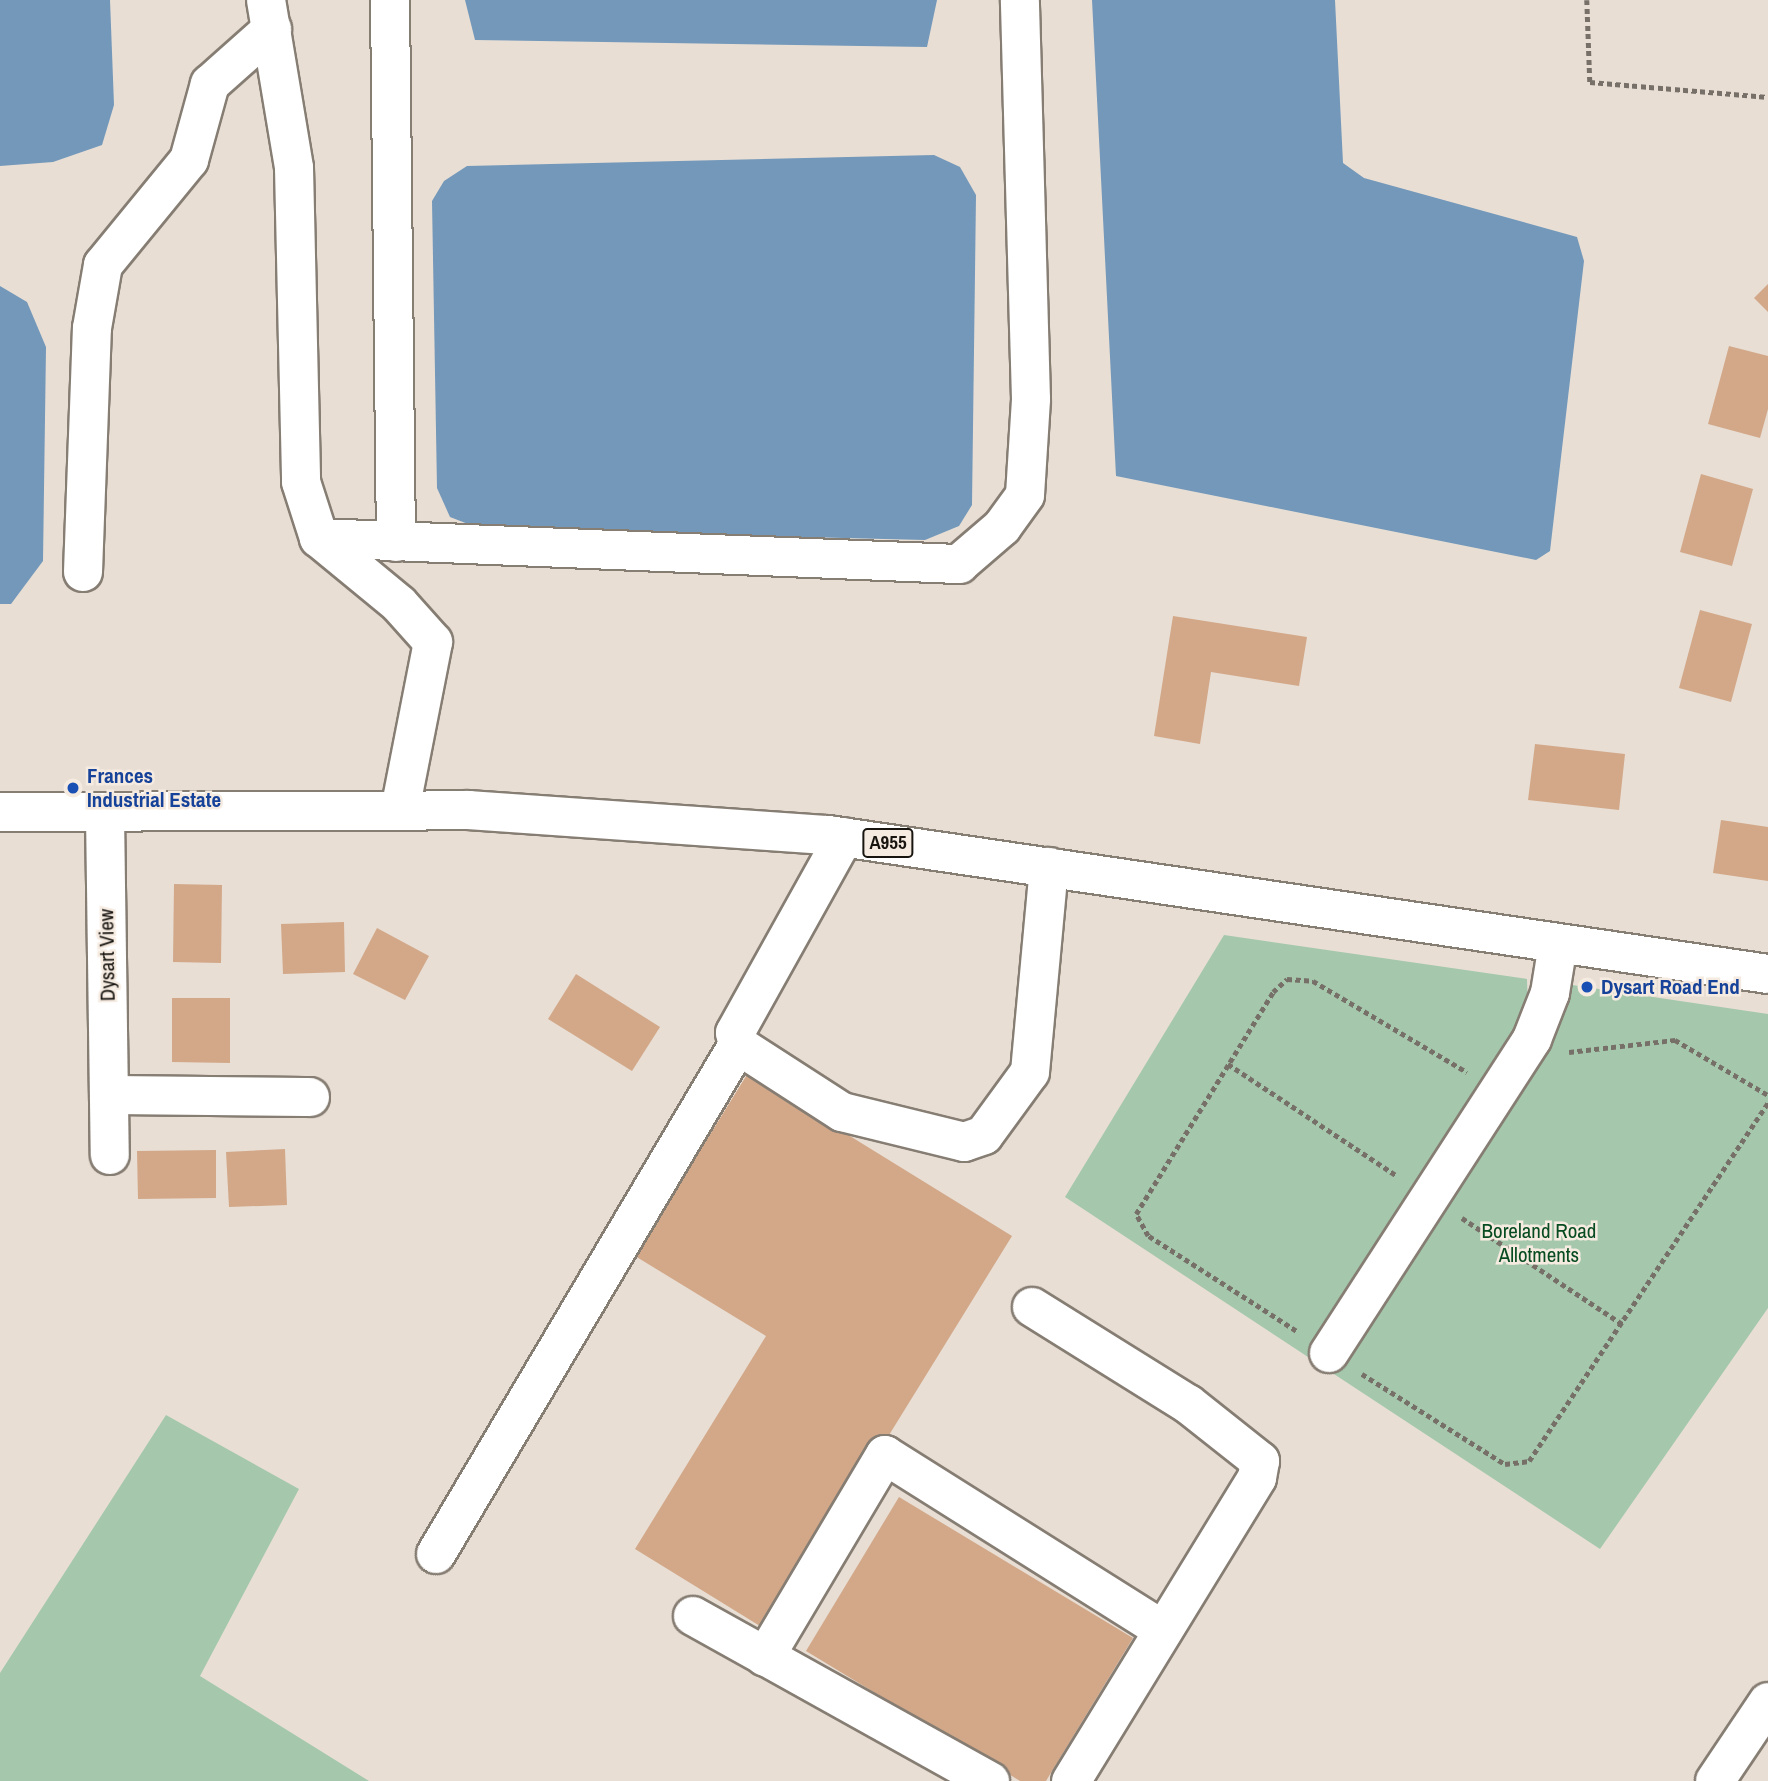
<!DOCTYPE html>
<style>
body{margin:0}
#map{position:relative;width:1768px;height:1781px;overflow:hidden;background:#e8ded4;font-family:"Archivo Narrow",sans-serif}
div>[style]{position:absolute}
.green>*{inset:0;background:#a5c8ac}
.water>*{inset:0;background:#7398ba}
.building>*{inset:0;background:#d2a889}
.path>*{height:4.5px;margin-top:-2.25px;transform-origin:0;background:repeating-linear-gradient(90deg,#767069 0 5px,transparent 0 8.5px)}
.roads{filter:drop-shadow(2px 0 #867d73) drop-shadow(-2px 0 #867d73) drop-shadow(0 2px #867d73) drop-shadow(0 -2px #867d73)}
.minor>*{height:38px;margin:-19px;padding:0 19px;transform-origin:19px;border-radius:19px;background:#fff}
.major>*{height:38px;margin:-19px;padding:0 19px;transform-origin:19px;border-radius:19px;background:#fff}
.dots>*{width:19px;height:19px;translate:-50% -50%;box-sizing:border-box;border:4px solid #f6ebe1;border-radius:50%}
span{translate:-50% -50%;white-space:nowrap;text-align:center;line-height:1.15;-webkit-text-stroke:5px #f6ebe1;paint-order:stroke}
.shield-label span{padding:2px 5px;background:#f6ebe1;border:2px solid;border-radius:5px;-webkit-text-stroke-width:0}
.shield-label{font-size:19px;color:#181511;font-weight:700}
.transit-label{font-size:21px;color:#164399;font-weight:700}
.left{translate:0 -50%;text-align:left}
.street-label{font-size:21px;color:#181511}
.park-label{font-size:21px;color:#074b20}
</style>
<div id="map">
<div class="green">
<i style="clip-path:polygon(1224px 935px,1527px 979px,1528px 1014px,1558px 1018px,1572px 985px,1768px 1014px,1768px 1308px,1600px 1549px,1065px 1197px)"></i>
<i style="clip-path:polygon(166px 1415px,299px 1489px,200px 1676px,369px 1781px,0 1781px,0 1673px)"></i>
</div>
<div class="water">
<i style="clip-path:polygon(0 0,110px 0,114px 105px,102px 145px,53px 162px,0 166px)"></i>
<i style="clip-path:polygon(465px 0,937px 0,927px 47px,475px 40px)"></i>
<i style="clip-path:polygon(1092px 0,1335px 0,1343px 163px,1364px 178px,1577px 237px,1584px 261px,1550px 551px,1536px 560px,1116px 476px)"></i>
<i style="clip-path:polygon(934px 155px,960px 167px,976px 195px,972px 505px,959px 526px,925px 540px,481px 529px,450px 517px,437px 488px,432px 201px,444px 181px,467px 166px)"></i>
<i style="clip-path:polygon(0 286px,27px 302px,46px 347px,43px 561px,11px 604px,0 604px)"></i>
</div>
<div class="building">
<i style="clip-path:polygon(1768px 284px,1768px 312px,1754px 298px)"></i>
<i style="clip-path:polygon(1729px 346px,1768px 356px,1768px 409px,1760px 438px,1708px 424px)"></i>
<i style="clip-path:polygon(1701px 474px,1753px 489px,1732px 566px,1680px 552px)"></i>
<i style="clip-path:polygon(1700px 610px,1752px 624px,1731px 702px,1679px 688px)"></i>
<i style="clip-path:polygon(1173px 616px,1307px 637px,1299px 686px,1211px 672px,1200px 744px,1154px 736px)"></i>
<i style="clip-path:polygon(1535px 744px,1625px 754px,1619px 810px,1528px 800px)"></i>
<i style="clip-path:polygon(1721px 820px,1768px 827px,1768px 881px,1713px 873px)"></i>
<i style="clip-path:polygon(174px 884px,222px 885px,221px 963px,173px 962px)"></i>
<i style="clip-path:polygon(344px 922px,345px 972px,283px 974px,281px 924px)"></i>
<i style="clip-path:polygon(377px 928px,429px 956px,405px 1000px,353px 974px)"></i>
<i style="clip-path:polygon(576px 974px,660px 1027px,632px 1071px,548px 1019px)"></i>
<i style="clip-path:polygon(172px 998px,230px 998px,230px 1063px,172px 1062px)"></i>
<i style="clip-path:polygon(748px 1073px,1012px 1236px,768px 1631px,635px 1549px,766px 1336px,635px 1256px)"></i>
<i style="clip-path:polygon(285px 1149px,287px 1205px,229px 1207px,226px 1152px)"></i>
<i style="clip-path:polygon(216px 1150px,216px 1198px,138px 1199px,137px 1151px)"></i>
<i style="clip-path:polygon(899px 1497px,1133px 1638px,1046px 1781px,1020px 1781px,806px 1651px)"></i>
</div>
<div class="path">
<i style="left:1587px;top:0;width:82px;rotate:87.9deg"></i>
<i style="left:1590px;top:82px;width:179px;rotate:4.8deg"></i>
<i style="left:1569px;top:1052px;width:107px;rotate:-6.5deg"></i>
<i style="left:1675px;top:1040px;width:108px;rotate:30.6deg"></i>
<i style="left:1228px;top:1064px;width:201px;rotate:33.5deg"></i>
<i style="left:1462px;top:1218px;width:192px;rotate:33.5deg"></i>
<i style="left:1296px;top:1331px;width:176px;rotate:-147.3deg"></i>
<i style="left:1148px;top:1236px;width:25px;rotate:-119deg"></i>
<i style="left:1136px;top:1214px;width:261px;rotate:-58.3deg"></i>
<i style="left:1273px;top:992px;width:19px;rotate:-43deg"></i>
<i style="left:1287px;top:979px;width:26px;rotate:4deg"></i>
<i style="left:1313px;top:981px;width:179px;rotate:30.6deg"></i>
<i style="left:1362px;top:1374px;width:169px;rotate:32.2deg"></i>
<i style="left:1505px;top:1464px;width:24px;rotate:-7deg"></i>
<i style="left:1529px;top:1461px;width:431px;rotate:-56.3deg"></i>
</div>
<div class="roads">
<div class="minor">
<i style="left:266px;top:0;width:170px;rotate:80.5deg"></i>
<i style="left:294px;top:168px;width:314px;rotate:88.7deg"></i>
<i style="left:301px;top:482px;width:59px;rotate:72.2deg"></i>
<i style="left:319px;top:538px;width:104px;rotate:39.5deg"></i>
<i style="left:399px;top:604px;width:51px;rotate:48.2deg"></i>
<i style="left:433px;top:642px;width:171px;rotate:101.1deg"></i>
<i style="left:390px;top:0;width:542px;rotate:89.37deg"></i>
<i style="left:319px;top:538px;width:641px;rotate:2.33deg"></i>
<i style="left:959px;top:564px;width:57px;rotate:-40.7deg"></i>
<i style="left:1002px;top:527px;width:39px;rotate:-54deg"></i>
<i style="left:1025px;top:495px;width:96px;rotate:-86.4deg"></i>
<i style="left:1031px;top:399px;width:399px;rotate:-91.6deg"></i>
<i style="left:83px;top:572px;width:244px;rotate:-87.9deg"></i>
<i style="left:92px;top:328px;width:64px;rotate:-80.1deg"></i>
<i style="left:103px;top:265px;width:136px;rotate:-50.7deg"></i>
<i style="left:189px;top:160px;width:79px;rotate:-74.6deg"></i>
<i style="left:210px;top:84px;width:83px;rotate:-41.6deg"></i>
<i style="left:105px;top:814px;width:341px;rotate:89.2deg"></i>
<i style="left:844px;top:837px;width:224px;rotate:119.1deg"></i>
<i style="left:735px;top:1033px;width:12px;rotate:76deg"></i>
<i style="left:738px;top:1045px;width:124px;rotate:32.8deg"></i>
<i style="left:842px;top:1112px;width:126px;rotate:13.8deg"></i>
<i style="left:964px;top:1142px;width:21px;rotate:-19deg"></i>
<i style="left:984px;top:1135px;width:78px;rotate:-53.9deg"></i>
<i style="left:1030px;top:1072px;width:206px;rotate:-84.7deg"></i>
<i style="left:109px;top:1095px;width:201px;rotate:0.6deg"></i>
<i style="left:1032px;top:1307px;width:184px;rotate:31.9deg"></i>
<i style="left:1188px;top:1404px;width:92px;rotate:38.4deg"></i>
<i style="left:1260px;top:1461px;width:17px;rotate:100deg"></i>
<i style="left:1257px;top:1478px;width:356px;rotate:121.5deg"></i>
<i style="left:1329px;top:1353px;width:374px;rotate:-57.1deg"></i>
<i style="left:1532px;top:1039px;width:49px;rotate:-68.6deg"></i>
<i style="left:1550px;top:993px;width:50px;rotate:-80.7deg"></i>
<i style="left:436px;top:1554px;width:592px;rotate:-59.32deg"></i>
<i style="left:693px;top:1616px;width:340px;rotate:29.1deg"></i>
<i style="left:765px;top:1657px;width:235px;rotate:-59.3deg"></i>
<i style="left:885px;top:1455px;width:328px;rotate:32.2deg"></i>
</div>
<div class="major">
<i style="left:0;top:812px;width:469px;rotate:-0.2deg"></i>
<i style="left:469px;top:810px;width:360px;rotate:4deg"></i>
<i style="left:828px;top:835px;width:950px;rotate:8.41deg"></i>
<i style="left:1715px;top:1781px;width:95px;rotate:-56.1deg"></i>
</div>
</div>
<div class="dots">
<i style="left:73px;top:788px;background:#1a4fb4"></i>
<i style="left:1587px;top:987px;background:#1a4fb4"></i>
</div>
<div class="shield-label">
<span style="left:888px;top:843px">A955</span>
</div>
<div class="transit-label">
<span class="left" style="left:87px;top:788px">Frances<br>Industrial Estate</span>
<span class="left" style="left:1601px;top:987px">Dysart Road End</span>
</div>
<div class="street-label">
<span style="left:107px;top:955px;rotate:-91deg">Dysart View</span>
</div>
<div class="park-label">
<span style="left:1539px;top:1243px">Boreland Road<br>Allotments</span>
</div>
</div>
